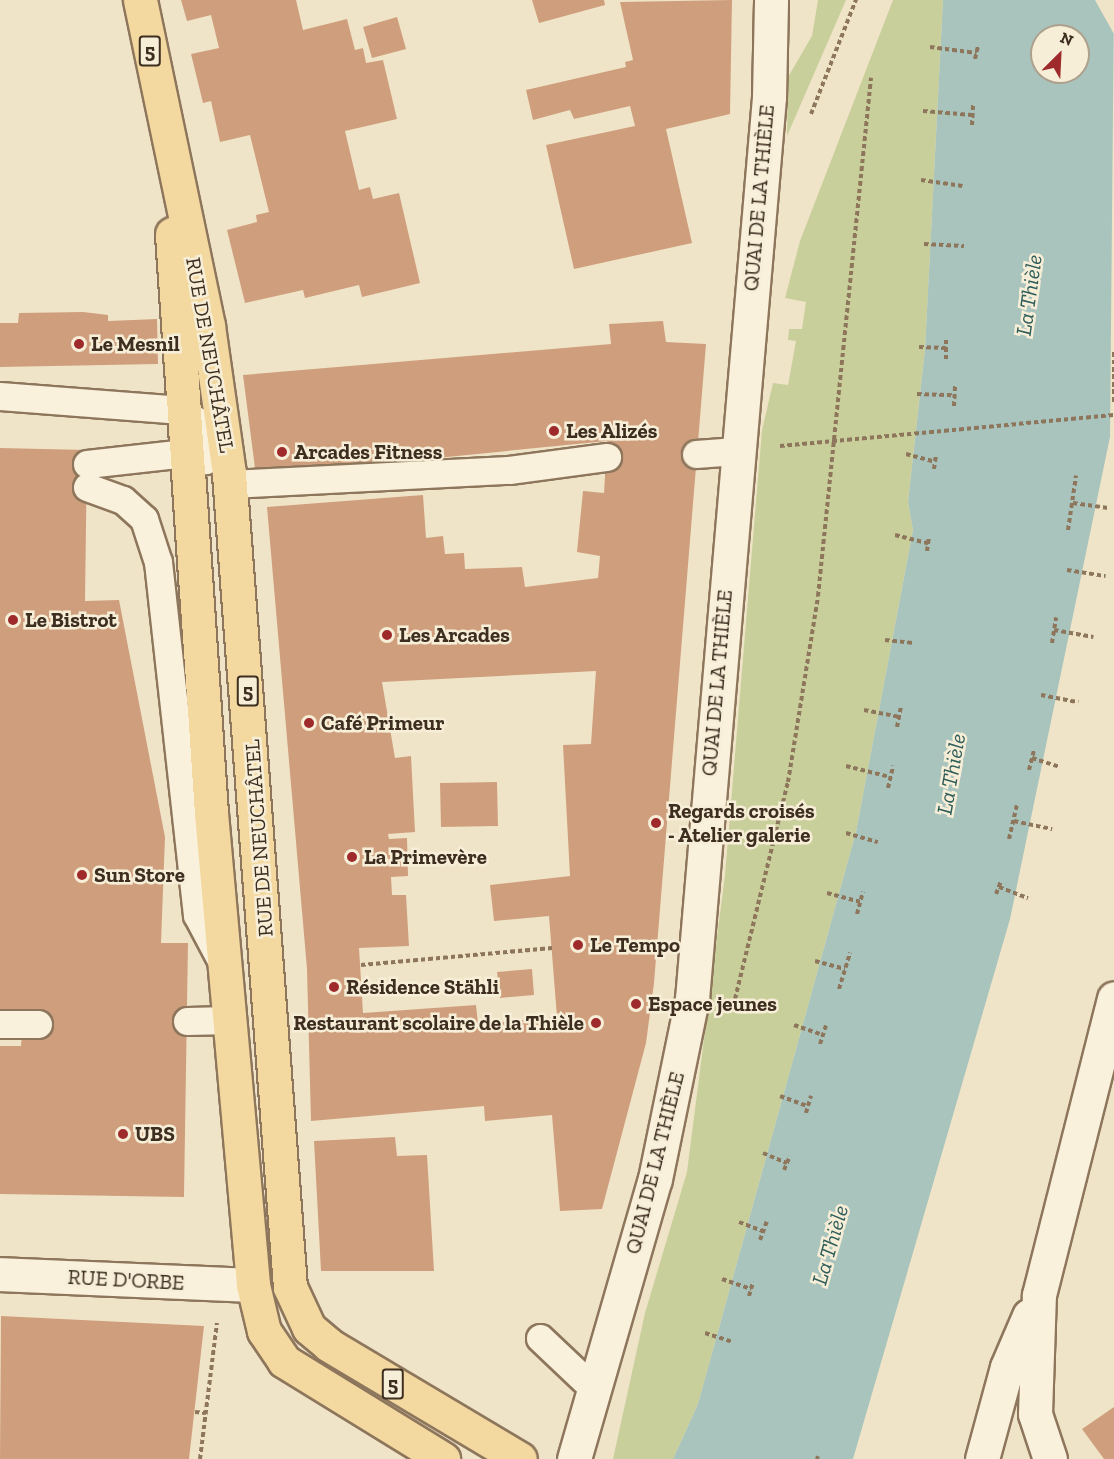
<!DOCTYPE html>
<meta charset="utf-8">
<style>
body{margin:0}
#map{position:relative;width:1114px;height:1459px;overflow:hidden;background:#f0e4c8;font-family:"Zilla Slab",serif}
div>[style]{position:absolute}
.green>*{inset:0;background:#c9cf9b}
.water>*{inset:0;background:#a9c4bc}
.pier>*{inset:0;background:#f0e4c8}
.building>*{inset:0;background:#cf9f7d}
.path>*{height:4px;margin-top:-2px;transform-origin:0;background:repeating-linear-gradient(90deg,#8d765c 0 4.5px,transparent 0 7.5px)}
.roads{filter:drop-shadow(2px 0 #8d765c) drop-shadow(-2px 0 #8d765c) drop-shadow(0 2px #8d765c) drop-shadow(0 -2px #8d765c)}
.lane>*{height:27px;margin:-13.5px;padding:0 13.5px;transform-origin:13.5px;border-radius:13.5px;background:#faf1dc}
.street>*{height:33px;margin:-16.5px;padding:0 16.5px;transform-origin:16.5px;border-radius:16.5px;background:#faf1dc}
.primary>*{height:33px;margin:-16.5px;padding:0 16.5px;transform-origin:16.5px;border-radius:16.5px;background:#f3d9a0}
.dots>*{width:16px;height:16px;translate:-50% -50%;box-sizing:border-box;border:3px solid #f7eed8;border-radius:50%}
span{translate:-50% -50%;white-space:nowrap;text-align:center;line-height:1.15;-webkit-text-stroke:5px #f7eed8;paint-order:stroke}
.shield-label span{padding:2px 4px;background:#f7eed8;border:2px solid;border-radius:4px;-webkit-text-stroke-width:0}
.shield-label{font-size:20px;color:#3d2e20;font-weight:700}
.street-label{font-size:21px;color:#3d2e20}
.poi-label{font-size:21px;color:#3d2e20;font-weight:700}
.left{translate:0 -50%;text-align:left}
.right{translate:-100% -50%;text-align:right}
.water-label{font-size:22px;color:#2f5d5a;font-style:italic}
.north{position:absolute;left:1030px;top:24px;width:60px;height:60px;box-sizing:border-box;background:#f7eed8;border:2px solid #ada18e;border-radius:50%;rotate:24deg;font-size:16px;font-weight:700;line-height:24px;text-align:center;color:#3d2e20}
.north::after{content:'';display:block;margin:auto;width:21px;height:27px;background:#9e2a2b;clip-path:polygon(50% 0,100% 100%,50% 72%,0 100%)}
</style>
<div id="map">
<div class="green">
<i style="clip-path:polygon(818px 0,846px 0,787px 136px,788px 77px,812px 36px)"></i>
<i style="clip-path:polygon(893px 0,943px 0,925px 349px,908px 502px,913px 530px,856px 832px,698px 1404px,673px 1459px,613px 1459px,645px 1313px,687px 1172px,725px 875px,762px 430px,773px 383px,788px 385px,796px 341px,788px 340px,789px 329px,802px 329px,806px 302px,785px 298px,800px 241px)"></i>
</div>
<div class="water">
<i style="clip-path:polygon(evenodd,943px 0,1114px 0,1110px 437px,1010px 919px,853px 1459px,673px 1459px,698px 1404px,856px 832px,913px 530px,908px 502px,925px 349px,943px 0,1042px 36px,1078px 36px,1078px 72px,1042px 72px,1042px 36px)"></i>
</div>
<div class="pier">
<i style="clip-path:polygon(1095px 0,1114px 0,1114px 34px)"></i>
</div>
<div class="building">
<i style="clip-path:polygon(181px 0,296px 0,303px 30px,347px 19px,355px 50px,363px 48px,366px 63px,383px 60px,397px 119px,345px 131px,359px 190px,370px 187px,373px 199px,399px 193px,420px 283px,362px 297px,359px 285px,305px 298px,303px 290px,245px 303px,227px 230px,257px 222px,256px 215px,269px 212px,250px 135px,220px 142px,211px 101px,203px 103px,191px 54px,219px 48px,211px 15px,187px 21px)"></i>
<i style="clip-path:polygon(532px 0,604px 0,605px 5px,539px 23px)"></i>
<i style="clip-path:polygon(732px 0,730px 114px,666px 129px,692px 243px,574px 269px,546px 145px,635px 126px,630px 106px,574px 119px,570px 110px,533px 120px,526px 90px,626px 67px,625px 62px,633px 60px,620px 2px)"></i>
<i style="clip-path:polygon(397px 17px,406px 49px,372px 58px,363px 27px)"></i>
<i style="clip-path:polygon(83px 312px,108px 315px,108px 321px,157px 319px,158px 364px,0 367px,0 323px,18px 323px,19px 313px)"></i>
<i style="clip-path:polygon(evenodd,663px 321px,666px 342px,706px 344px,654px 983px,646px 1043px,602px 1209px,560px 1211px,552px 1115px,485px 1121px,484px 1106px,311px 1121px,307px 969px,267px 507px,423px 495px,426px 538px,443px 536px,445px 554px,464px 553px,465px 569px,522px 567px,525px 587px,598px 578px,600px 556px,577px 552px,583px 491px,604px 493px,607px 441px,256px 476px,243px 375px,611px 344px,609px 324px,663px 321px,596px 671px,591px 744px,563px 745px,570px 876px,490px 885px,494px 921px,549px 916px,557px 1017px,478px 1024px,476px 1005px,363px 1013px,359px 948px,409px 946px,406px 895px,392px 895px,391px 877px,408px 876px,407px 838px,389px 839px,388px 834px,415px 832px,411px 756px,395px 758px,382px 682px,596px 671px)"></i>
<i style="clip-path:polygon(0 448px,87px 450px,85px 601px,119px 600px,165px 837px,161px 943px,188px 943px,184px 1197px,0 1194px,0 1046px,21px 1046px,22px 1033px,0 1015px)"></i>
<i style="clip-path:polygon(497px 782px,498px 826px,441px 827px,440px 783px)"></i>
<i style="clip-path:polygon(532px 969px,534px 995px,500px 998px,497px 972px)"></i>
<i style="clip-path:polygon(395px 1137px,397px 1156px,427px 1155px,434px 1271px,321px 1271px,314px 1141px)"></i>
<i style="clip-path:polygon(1px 1316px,204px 1326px,189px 1459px,0 1459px)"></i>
<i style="clip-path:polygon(1114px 1407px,1114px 1459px,1104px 1459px,1082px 1429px)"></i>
</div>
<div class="path">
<i style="left:930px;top:47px;width:47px;rotate:7.3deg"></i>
<i style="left:975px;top:59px;width:13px;rotate:-77deg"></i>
<i style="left:923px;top:111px;width:49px;rotate:4.7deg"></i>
<i style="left:811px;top:114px;width:123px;rotate:-68.5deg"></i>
<i style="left:972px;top:125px;width:20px;rotate:-87deg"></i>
<i style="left:921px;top:180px;width:42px;rotate:8.1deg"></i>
<i style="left:924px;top:244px;width:40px;rotate:2.9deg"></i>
<i style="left:919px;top:347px;width:27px;rotate:2deg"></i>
<i style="left:1114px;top:352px;width:52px;rotate:90deg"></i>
<i style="left:946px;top:359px;width:20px;rotate:-90deg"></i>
<i style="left:917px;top:394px;width:37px;rotate:2deg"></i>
<i style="left:954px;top:406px;width:21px;rotate:-87deg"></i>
<i style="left:780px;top:446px;width:335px;rotate:-5.3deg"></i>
<i style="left:906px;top:454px;width:30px;rotate:15deg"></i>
<i style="left:934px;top:469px;width:14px;rotate:-82deg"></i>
<i style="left:1073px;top:503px;width:37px;rotate:8deg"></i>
<i style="left:1068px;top:530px;width:55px;rotate:-81.6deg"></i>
<i style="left:895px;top:535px;width:34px;rotate:14deg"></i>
<i style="left:927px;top:551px;width:15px;rotate:-82deg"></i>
<i style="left:1067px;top:570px;width:39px;rotate:9deg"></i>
<i style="left:1054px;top:630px;width:40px;rotate:10deg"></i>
<i style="left:885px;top:640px;width:30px;rotate:6deg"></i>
<i style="left:1052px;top:643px;width:26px;rotate:-81deg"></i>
<i style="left:1041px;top:695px;width:38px;rotate:11deg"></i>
<i style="left:864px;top:710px;width:36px;rotate:11deg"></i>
<i style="left:897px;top:727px;width:21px;rotate:-79deg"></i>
<i style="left:1032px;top:758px;width:29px;rotate:18deg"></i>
<i style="left:846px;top:766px;width:45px;rotate:14deg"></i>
<i style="left:1029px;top:770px;width:21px;rotate:-76deg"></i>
<i style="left:888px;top:788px;width:23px;rotate:-77deg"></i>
<i style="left:1014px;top:821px;width:39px;rotate:12deg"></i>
<i style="left:846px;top:833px;width:33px;rotate:16deg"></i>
<i style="left:1009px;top:839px;width:35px;rotate:-77deg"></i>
<i style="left:999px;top:887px;width:31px;rotate:21deg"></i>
<i style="left:827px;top:893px;width:34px;rotate:15deg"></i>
<i style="left:996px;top:894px;width:14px;rotate:-69deg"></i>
<i style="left:857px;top:914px;width:23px;rotate:-75deg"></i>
<i style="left:815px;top:961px;width:31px;rotate:15deg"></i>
<i style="left:361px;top:965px;width:192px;rotate:-5.1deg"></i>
<i style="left:839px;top:989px;width:38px;rotate:-73deg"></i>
<i style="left:735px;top:999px;width:223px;rotate:-76.3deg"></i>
<i style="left:788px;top:782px;width:188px;rotate:-80.8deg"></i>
<i style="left:818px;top:596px;width:521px;rotate:-84.16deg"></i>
<i style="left:794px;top:1025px;width:31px;rotate:19deg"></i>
<i style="left:820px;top:1044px;width:20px;rotate:-72deg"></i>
<i style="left:780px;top:1096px;width:30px;rotate:20deg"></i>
<i style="left:806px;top:1113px;width:18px;rotate:-74deg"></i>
<i style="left:763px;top:1153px;width:26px;rotate:23deg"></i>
<i style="left:784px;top:1170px;width:15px;rotate:-67deg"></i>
<i style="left:739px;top:1222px;width:26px;rotate:21deg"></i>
<i style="left:760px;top:1240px;width:20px;rotate:-70deg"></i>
<i style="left:722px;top:1279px;width:31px;rotate:19deg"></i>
<i style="left:749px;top:1296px;width:15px;rotate:-74deg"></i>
<i style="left:705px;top:1333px;width:29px;rotate:18deg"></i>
<i style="left:195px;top:1412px;width:11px;rotate:5deg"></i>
<i style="left:200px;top:1459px;width:137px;rotate:-82.9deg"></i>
<i style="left:817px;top:1459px;width:3px;rotate:-72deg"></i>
</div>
<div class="roads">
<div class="lane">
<i style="left:0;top:396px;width:182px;rotate:4.4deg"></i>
<i style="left:181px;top:410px;width:32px;rotate:35deg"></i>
<i style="left:207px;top:428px;width:33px;rotate:61deg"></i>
<i style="left:696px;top:454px;width:40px;rotate:-4.3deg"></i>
<i style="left:87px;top:464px;width:90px;rotate:-6.4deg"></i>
<i style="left:176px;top:454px;width:30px;rotate:12deg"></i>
<i style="left:230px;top:484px;width:279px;rotate:-2.9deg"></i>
<i style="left:509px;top:470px;width:99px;rotate:-7.6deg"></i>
<i style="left:87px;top:487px;width:38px;rotate:20deg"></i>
<i style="left:123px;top:500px;width:28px;rotate:42deg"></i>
<i style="left:144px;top:519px;width:45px;rotate:72deg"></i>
<i style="left:158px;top:562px;width:355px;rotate:83.7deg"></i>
<i style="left:197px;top:915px;width:53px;rotate:62deg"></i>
<i style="left:187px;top:1021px;width:43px;rotate:-1.3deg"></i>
<i style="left:0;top:1024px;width:38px"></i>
<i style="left:540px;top:1338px;width:74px;rotate:43.4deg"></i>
</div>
<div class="street">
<i style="left:0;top:1274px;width:253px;rotate:2.5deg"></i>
<i style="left:574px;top:1459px;width:291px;rotate:-73.9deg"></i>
<i style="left:655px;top:1179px;width:184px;rotate:-78.4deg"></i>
<i style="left:692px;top:999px;width:905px;rotate:-85.12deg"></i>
<i style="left:769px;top:97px;width:97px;rotate:-88.8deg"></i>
<i style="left:982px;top:1459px;width:95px;rotate:-74.8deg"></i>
<i style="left:1007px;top:1367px;width:56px;rotate:-66.7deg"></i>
<i style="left:1050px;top:1459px;width:47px;rotate:-108.4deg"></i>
<i style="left:1035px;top:1414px;width:119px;rotate:-88.1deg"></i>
<i style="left:1039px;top:1295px;width:306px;rotate:-75.8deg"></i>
</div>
<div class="primary">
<i style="left:140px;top:0;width:333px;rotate:78.2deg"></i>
<i style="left:208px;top:326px;width:149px;rotate:81.9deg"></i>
<i style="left:229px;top:474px;width:815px;rotate:85.71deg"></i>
<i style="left:290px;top:1287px;width:45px;rotate:65.1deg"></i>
<i style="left:309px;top:1328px;width:26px;rotate:40deg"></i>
<i style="left:329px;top:1345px;width:222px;rotate:30.8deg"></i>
<i style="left:172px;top:234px;width:580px;rotate:86.15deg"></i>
<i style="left:211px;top:813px;width:474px;rotate:84.9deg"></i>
<i style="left:253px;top:1285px;width:47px;rotate:76.6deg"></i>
<i style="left:264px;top:1331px;width:36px;rotate:56deg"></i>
<i style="left:284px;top:1361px;width:187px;rotate:31.6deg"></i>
</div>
</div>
<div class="dots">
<i style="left:79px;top:344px;background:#9e2a2b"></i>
<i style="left:554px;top:431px;background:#9e2a2b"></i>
<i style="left:282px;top:452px;background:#9e2a2b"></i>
<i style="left:13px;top:620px;background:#9e2a2b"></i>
<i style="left:387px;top:635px;background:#9e2a2b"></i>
<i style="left:309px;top:723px;background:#9e2a2b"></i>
<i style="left:656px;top:823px;background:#9e2a2b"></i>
<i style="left:352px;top:857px;background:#9e2a2b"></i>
<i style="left:82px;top:875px;background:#9e2a2b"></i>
<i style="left:578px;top:945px;background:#9e2a2b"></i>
<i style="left:334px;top:987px;background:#9e2a2b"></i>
<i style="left:636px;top:1004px;background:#9e2a2b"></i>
<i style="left:596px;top:1023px;background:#9e2a2b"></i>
<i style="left:123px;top:1134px;background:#9e2a2b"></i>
</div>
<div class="shield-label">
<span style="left:150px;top:51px">5</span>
<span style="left:248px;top:691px">5</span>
<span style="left:393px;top:1384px">5</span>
</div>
<div class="street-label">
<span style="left:759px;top:198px;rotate:-85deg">QUAI DE LA THIÈLE</span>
<span style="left:210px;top:355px;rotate:80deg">RUE DE NEUCHÂTEL</span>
<span style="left:717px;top:683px;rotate:-85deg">QUAI DE LA THIÈLE</span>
<span style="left:259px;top:838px;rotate:-94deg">RUE DE NEUCHÂTEL</span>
<span style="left:655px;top:1163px;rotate:-76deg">QUAI DE LA THIÈLE</span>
<span style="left:126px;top:1280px;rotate:3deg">RUE D'ORBE</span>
</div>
<div class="poi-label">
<span class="left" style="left:91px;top:344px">Le Mesnil</span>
<span class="left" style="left:566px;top:431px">Les Alizés</span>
<span class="left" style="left:294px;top:452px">Arcades Fitness</span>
<span class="left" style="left:25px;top:620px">Le Bistrot</span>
<span class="left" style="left:399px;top:635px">Les Arcades</span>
<span class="left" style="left:321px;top:723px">Café Primeur</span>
<span class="left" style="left:668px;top:823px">Regards croisés<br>- Atelier galerie</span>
<span class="left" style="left:364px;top:857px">La Primevère</span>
<span class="left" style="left:94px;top:875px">Sun Store</span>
<span class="left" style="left:590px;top:945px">Le Tempo</span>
<span class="left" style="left:346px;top:987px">Résidence Stähli</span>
<span class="left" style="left:648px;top:1004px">Espace jeunes</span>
<span class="right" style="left:584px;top:1023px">Restaurant scolaire de la Thièle</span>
<span class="left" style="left:135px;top:1134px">UBS</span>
</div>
<div class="water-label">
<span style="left:1029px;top:295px;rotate:-82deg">La Thièle</span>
<span style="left:951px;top:774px;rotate:-80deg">La Thièle</span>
<span style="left:830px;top:1245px;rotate:-74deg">La Thièle</span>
</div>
<div class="north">N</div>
</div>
